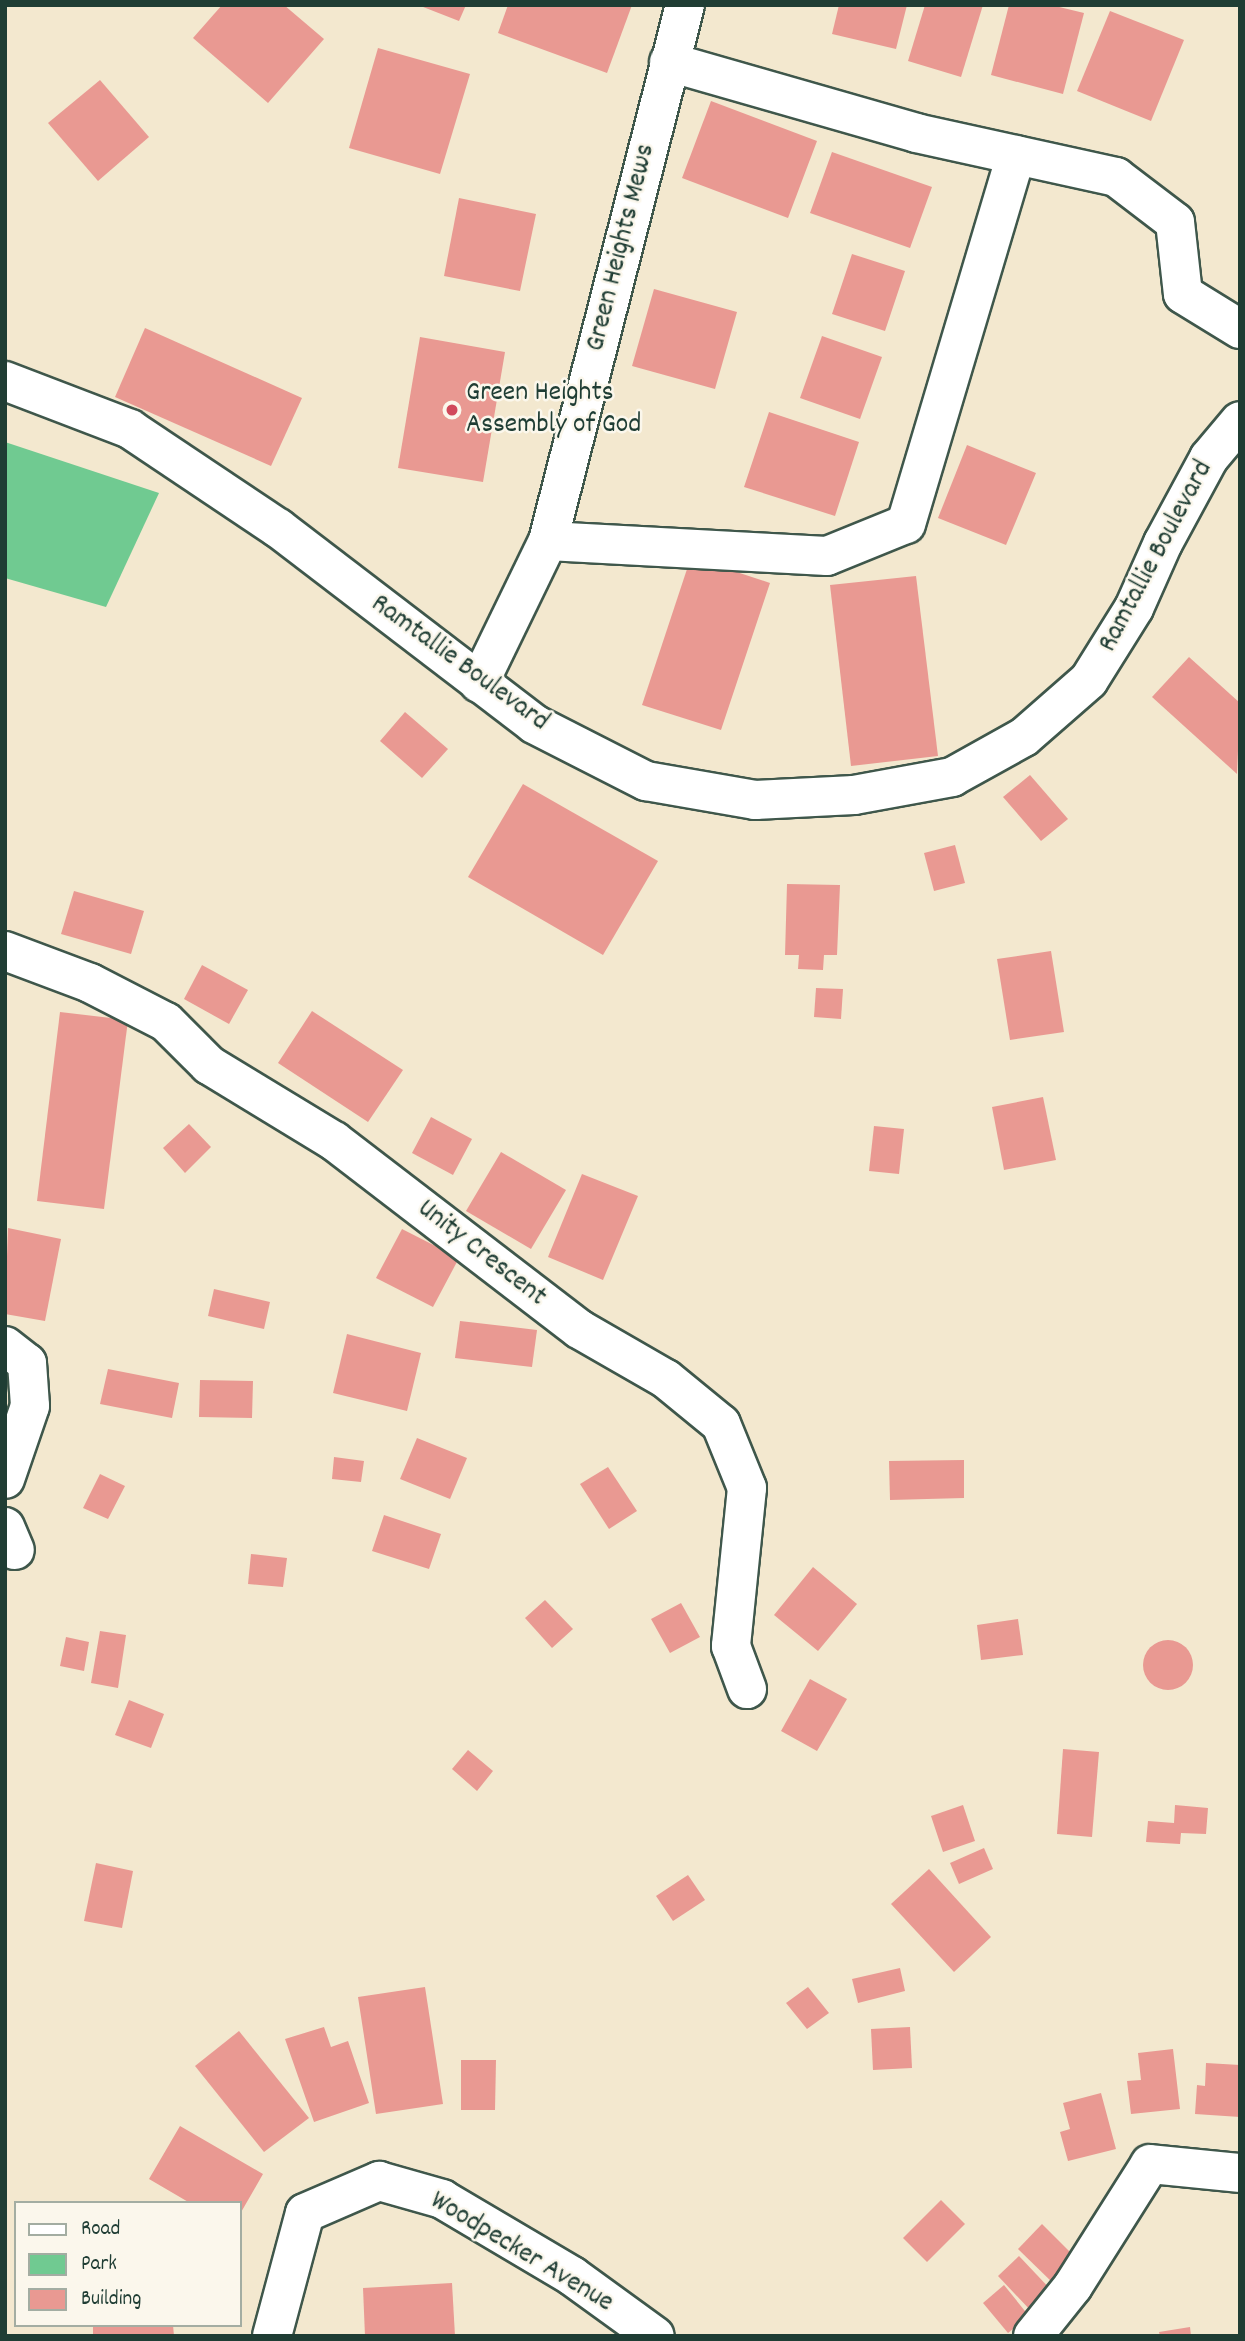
<!DOCTYPE html>
<style>
body{margin:0}
#map{position:relative;width:1245px;height:2341px;overflow:hidden;background:#f3e8cf;font-family:Dekko,sans-serif}
div>[style]{position:absolute}
.green>*{inset:0;background:#70ca91}
.building>*{inset:0;background:#e99992}
.round{border-radius:50%}
.roads{filter:drop-shadow(2px 0 #3f574b) drop-shadow(-2px 0 #3f574b) drop-shadow(0 2px #3f574b) drop-shadow(0 -2px #3f574b)}
.minor>*{height:38px;margin:-19px;padding:0 19px;transform-origin:19px;border-radius:19px;background:#fff}
.dots>*{width:19px;height:19px;translate:-50% -50%;box-sizing:border-box;border:4px solid #fbf7ec;border-radius:50%}
span{translate:-50% -50%;white-space:nowrap;text-align:center;line-height:1.15;-webkit-text-stroke:5px #fbf7ec;paint-order:stroke}
.street-label{font-size:28px;color:#1f3d34}
.poi-label{font-size:28px;color:#1f3d34}
.left{translate:0 -50%;text-align:left}
.frame{position:absolute;inset:0;border:7px solid #1f3d34;pointer-events:none}
.legend{position:absolute;left:14px;top:2201px;width:228px;height:126px;box-sizing:border-box;background:#fbf7ec;border:2px solid #a3ada2;margin:0;padding:9px 12px;list-style:none;font-size:21px;color:#1f3d34}
.legend li{display:flex;align-items:center;gap:14px;height:35px}
.legend b{width:35px;border:2px solid #a3ada2}
</style>
<div id="map">
<div class="green">
<i style="clip-path:polygon(5px 442px,159px 493px,106px 607px,5px 578px)"></i>
</div>
<div class="building">
<i style="clip-path:polygon(222px 5px,284px 5px,324px 39px,268px 103px,193px 38px)"></i>
<i style="clip-path:polygon(418px 5px,466px 5px,459px 21px)"></i>
<i style="clip-path:polygon(508px 5px,632px 5px,607px 73px,498px 33px)"></i>
<i style="clip-path:polygon(839px 5px,907px 5px,896px 49px,832px 34px)"></i>
<i style="clip-path:polygon(925px 5px,983px 5px,961px 77px,908px 61px)"></i>
<i style="clip-path:polygon(1009px 5px,1051px 5px,1084px 13px,1063px 94px,991px 75px)"></i>
<i style="clip-path:polygon(1110px 11px,1184px 40px,1151px 121px,1077px 91px)"></i>
<i style="clip-path:polygon(378px 48px,470px 74px,440px 174px,349px 148px)"></i>
<i style="clip-path:polygon(100px 80px,149px 137px,98px 181px,48px 123px)"></i>
<i style="clip-path:polygon(711px 101px,817px 141px,788px 218px,682px 178px)"></i>
<i style="clip-path:polygon(832px 152px,932px 187px,910px 248px,810px 213px)"></i>
<i style="clip-path:polygon(459px 198px,536px 214px,520px 291px,444px 276px)"></i>
<i style="clip-path:polygon(852px 254px,905px 271px,885px 331px,832px 314px)"></i>
<i style="clip-path:polygon(654px 289px,737px 312px,715px 389px,632px 366px)"></i>
<i style="clip-path:polygon(145px 328px,302px 398px,271px 466px,115px 397px)"></i>
<i style="clip-path:polygon(822px 336px,882px 357px,860px 419px,800px 398px)"></i>
<i style="clip-path:polygon(420px 337px,505px 352px,483px 482px,398px 468px)"></i>
<i style="clip-path:polygon(769px 412px,859px 442px,835px 516px,744px 487px)"></i>
<i style="clip-path:polygon(967px 445px,1036px 473px,1006px 545px,938px 518px)"></i>
<i style="clip-path:polygon(691px 557px,770px 583px,721px 730px,642px 705px)"></i>
<i style="clip-path:polygon(916px 576px,938px 756px,851px 766px,830px 585px)"></i>
<i style="clip-path:polygon(1189px 657px,1240px 703px,1237px 774px,1152px 697px)"></i>
<i style="clip-path:polygon(405px 712px,448px 749px,422px 778px,380px 741px)"></i>
<i style="clip-path:polygon(1030px 775px,1068px 819px,1041px 841px,1003px 797px)"></i>
<i style="clip-path:polygon(523px 784px,658px 861px,603px 955px,468px 877px)"></i>
<i style="clip-path:polygon(955px 845px,965px 883px,934px 891px,924px 853px)"></i>
<i style="clip-path:polygon(787px 884px,840px 885px,837px 955px,824px 955px,823px 970px,798px 969px,799px 955px,785px 955px)"></i>
<i style="clip-path:polygon(74px 891px,144px 911px,131px 954px,61px 934px)"></i>
<i style="clip-path:polygon(1051px 951px,1064px 1032px,1010px 1040px,997px 959px)"></i>
<i style="clip-path:polygon(202px 965px,248px 990px,229px 1024px,184px 999px)"></i>
<i style="clip-path:polygon(816px 988px,843px 989px,841px 1019px,814px 1017px)"></i>
<i style="clip-path:polygon(312px 1011px,403px 1070px,368px 1122px,278px 1063px)"></i>
<i style="clip-path:polygon(60px 1012px,128px 1020px,104px 1209px,37px 1201px)"></i>
<i style="clip-path:polygon(1043px 1097px,1056px 1160px,1004px 1170px,992px 1107px)"></i>
<i style="clip-path:polygon(431px 1117px,472px 1139px,453px 1175px,412px 1153px)"></i>
<i style="clip-path:polygon(189px 1124px,211px 1147px,185px 1173px,163px 1148px)"></i>
<i style="clip-path:polygon(874px 1126px,904px 1129px,899px 1174px,869px 1171px)"></i>
<i style="clip-path:polygon(501px 1152px,566px 1190px,531px 1249px,466px 1211px)"></i>
<i style="clip-path:polygon(582px 1174px,638px 1196px,603px 1280px,548px 1257px)"></i>
<i style="clip-path:polygon(8px 1228px,61px 1239px,45px 1321px,5px 1314px)"></i>
<i style="clip-path:polygon(402px 1229px,459px 1258px,433px 1307px,376px 1278px)"></i>
<i style="clip-path:polygon(214px 1289px,270px 1302px,264px 1329px,208px 1316px)"></i>
<i style="clip-path:polygon(460px 1321px,537px 1330px,532px 1367px,455px 1358px)"></i>
<i style="clip-path:polygon(347px 1334px,421px 1353px,407px 1411px,333px 1393px)"></i>
<i style="clip-path:polygon(108px 1369px,179px 1383px,172px 1418px,100px 1404px)"></i>
<i style="clip-path:polygon(200px 1380px,253px 1381px,252px 1418px,199px 1417px)"></i>
<i style="clip-path:polygon(417px 1438px,467px 1458px,450px 1499px,400px 1479px)"></i>
<i style="clip-path:polygon(334px 1457px,364px 1461px,361px 1482px,332px 1479px)"></i>
<i style="clip-path:polygon(964px 1460px,964px 1498px,890px 1500px,889px 1461px)"></i>
<i style="clip-path:polygon(608px 1467px,637px 1511px,609px 1529px,580px 1484px)"></i>
<i style="clip-path:polygon(100px 1474px,125px 1486px,108px 1519px,83px 1508px)"></i>
<i style="clip-path:polygon(384px 1515px,441px 1534px,429px 1569px,372px 1551px)"></i>
<i style="clip-path:polygon(251px 1554px,287px 1558px,283px 1587px,248px 1584px)"></i>
<i style="clip-path:polygon(813px 1567px,857px 1604px,818px 1651px,774px 1615px)"></i>
<i style="clip-path:polygon(545px 1600px,573px 1629px,552px 1648px,525px 1618px)"></i>
<i style="clip-path:polygon(681px 1603px,700px 1637px,670px 1653px,651px 1619px)"></i>
<i style="clip-path:polygon(1018px 1619px,1023px 1655px,981px 1660px,977px 1625px)"></i>
<i style="clip-path:polygon(100px 1631px,126px 1635px,118px 1688px,91px 1683px)"></i>
<i style="clip-path:polygon(66px 1637px,89px 1642px,84px 1671px,60px 1666px)"></i>
<i class="round" style="left:1143px;top:1640px;width:50px;height:50px"></i>
<i style="clip-path:polygon(810px 1679px,847px 1699px,817px 1751px,781px 1731px)"></i>
<i style="clip-path:polygon(129px 1700px,164px 1714px,151px 1748px,115px 1735px)"></i>
<i style="clip-path:polygon(1063px 1749px,1099px 1752px,1092px 1837px,1057px 1834px)"></i>
<i style="clip-path:polygon(468px 1750px,493px 1771px,477px 1791px,452px 1769px)"></i>
<i style="clip-path:polygon(963px 1805px,975px 1841px,943px 1852px,931px 1816px)"></i>
<i style="clip-path:polygon(1175px 1805px,1208px 1808px,1206px 1834px,1181px 1833px,1180px 1844px,1146px 1842px,1148px 1821px,1174px 1823px)"></i>
<i style="clip-path:polygon(984px 1848px,993px 1869px,959px 1884px,950px 1863px)"></i>
<i style="clip-path:polygon(96px 1863px,133px 1871px,122px 1928px,84px 1921px)"></i>
<i style="clip-path:polygon(929px 1869px,991px 1937px,954px 1972px,891px 1904px)"></i>
<i style="clip-path:polygon(688px 1875px,705px 1900px,673px 1921px,656px 1896px)"></i>
<i style="clip-path:polygon(900px 1968px,905px 1991px,858px 2003px,852px 1979px)"></i>
<i style="clip-path:polygon(425px 1987px,443px 2104px,376px 2114px,358px 1997px)"></i>
<i style="clip-path:polygon(808px 1987px,829px 2013px,807px 2029px,786px 2003px)"></i>
<i style="clip-path:polygon(324px 2027px,331px 2047px,348px 2041px,369px 2103px,314px 2122px,285px 2039px)"></i>
<i style="clip-path:polygon(910px 2027px,912px 2068px,873px 2070px,871px 2029px)"></i>
<i style="clip-path:polygon(239px 2031px,309px 2118px,264px 2152px,195px 2066px)"></i>
<i style="clip-path:polygon(1173px 2049px,1180px 2109px,1131px 2114px,1127px 2081px,1141px 2080px,1138px 2053px)"></i>
<i style="clip-path:polygon(461px 2060px,496px 2060px,495px 2110px,461px 2110px)"></i>
<i style="clip-path:polygon(1206px 2063px,1240px 2065px,1240px 2117px,1195px 2114px,1197px 2085px,1205px 2086px)"></i>
<i style="clip-path:polygon(1101px 2093px,1116px 2149px,1068px 2161px,1060px 2132px,1070px 2129px,1063px 2103px)"></i>
<i style="clip-path:polygon(180px 2126px,263px 2174px,240px 2214px,240px 2203px,190px 2203px,149px 2179px)"></i>
<i style="clip-path:polygon(941px 2200px,965px 2224px,927px 2262px,903px 2238px)"></i>
<i style="clip-path:polygon(1042px 2224px,1080px 2262px,1056px 2286px,1018px 2249px)"></i>
<i style="clip-path:polygon(1019px 2256px,1054px 2293px,1033px 2313px,998px 2276px)"></i>
<i style="clip-path:polygon(452px 2283px,455px 2336px,365px 2336px,363px 2288px)"></i>
<i style="clip-path:polygon(1004px 2285px,1029px 2316px,1008px 2333px,983px 2303px)"></i>
<i style="clip-path:polygon(93px 2325px,173px 2325px,174px 2336px,93px 2336px)"></i>
<i style="clip-path:polygon(1190px 2327px,1191px 2336px,1160px 2336px,1159px 2332px)"></i>
</div>
<div class="roads">
<div class="minor">
<i style="left:669px;top:62px;width:257px;rotate:16deg"></i>
<i style="left:916px;top:133px;width:205px;rotate:12.4deg"></i>
<i style="left:1116px;top:177px;width:74px;rotate:37.3deg"></i>
<i style="left:1175px;top:222px;width:72px;rotate:83.7deg"></i>
<i style="left:1183px;top:294px;width:67px;rotate:31.6deg"></i>
<i style="left:5px;top:381px;width:134px;rotate:21deg"></i>
<i style="left:130px;top:429px;width:178px;rotate:33.8deg"></i>
<i style="left:278px;top:528px;width:322px;rotate:37.4deg"></i>
<i style="left:534px;top:724px;width:126px;rotate:27deg"></i>
<i style="left:646px;top:781px;width:111px;rotate:9.9deg"></i>
<i style="left:755px;top:800px;width:99px;rotate:-2.9deg"></i>
<i style="left:854px;top:795px;width:100px;rotate:-10.4deg"></i>
<i style="left:952px;top:777px;width:82px;rotate:-29.1deg"></i>
<i style="left:1024px;top:737px;width:86px;rotate:-41.2deg"></i>
<i style="left:1089px;top:680px;width:85px;rotate:-58deg"></i>
<i style="left:1134px;top:608px;width:71px;rotate:-66deg"></i>
<i style="left:1163px;top:543px;width:97px;rotate:-61.6deg"></i>
<i style="left:1209px;top:458px;width:48px;rotate:-50deg"></i>
<i style="left:548px;top:541px;width:279px;rotate:3.1deg"></i>
<i style="left:827px;top:556px;width:85px;rotate:-22.1deg"></i>
<i style="left:906px;top:524px;width:385px;rotate:-73.4deg"></i>
<i style="left:479px;top:683px;width:158px;rotate:-64.1deg"></i>
<i style="left:548px;top:541px;width:553px;rotate:-75.66deg"></i>
<i style="left:5px;top:951px;width:91px;rotate:20.6deg"></i>
<i style="left:90px;top:983px;width:85px;rotate:27.2deg"></i>
<i style="left:166px;top:1022px;width:61px;rotate:45deg"></i>
<i style="left:209px;top:1065px;width:146px;rotate:31.3deg"></i>
<i style="left:334px;top:1141px;width:309px;rotate:37.5deg"></i>
<i style="left:579px;top:1329px;width:100px;rotate:29.9deg"></i>
<i style="left:666px;top:1379px;width:71px;rotate:39.3deg"></i>
<i style="left:721px;top:1424px;width:69px;rotate:67.9deg"></i>
<i style="left:747px;top:1488px;width:159px;rotate:95.8deg"></i>
<i style="left:731px;top:1646px;width:46px;rotate:69.6deg"></i>
<i style="left:5px;top:1346px;width:28px;rotate:38deg"></i>
<i style="left:27px;top:1363px;width:43px;rotate:86deg"></i>
<i style="left:30px;top:1406px;width:77px;rotate:108.9deg"></i>
<i style="left:5px;top:1527px;width:25px;rotate:67deg"></i>
<i style="left:272px;top:2336px;width:127px;rotate:-75deg"></i>
<i style="left:305px;top:2213px;width:81px;rotate:-23.4deg"></i>
<i style="left:379px;top:2181px;width:66px;rotate:15.9deg"></i>
<i style="left:442px;top:2199px;width:151px;rotate:30.6deg"></i>
<i style="left:572px;top:2276px;width:102px;rotate:35.9deg"></i>
<i style="left:1033px;top:2336px;width:64px;rotate:-51.3deg"></i>
<i style="left:1073px;top:2286px;width:144px;rotate:-57.7deg"></i>
<i style="left:1150px;top:2164px;width:90px;rotate:5.7deg"></i>
</div>
</div>
<div class="dots">
<i style="left:452px;top:410px;background:#d1495b"></i>
</div>
<div class="street-label">
<span style="left:622px;top:248px;rotate:-76deg">Green Heights Mews</span>
<span style="left:1157px;top:557px;rotate:-62deg">Ramtallie Boulevard</span>
<span style="left:459px;top:664px;rotate:36deg">Ramtallie Boulevard</span>
<span style="left:481px;top:1254px;rotate:38deg">Unity Crescent</span>
<span style="left:521px;top:2253px;rotate:31deg">Woodpecker Avenue</span>
</div>
<div class="poi-label">
<span class="left" style="left:466px;top:410px">Green Heights<br>Assembly of God</span>
</div>
<div class="frame"></div>
<ul class="legend">
<li><b style="height:9px;background:#fff"></b>Road</li>
<li><b style="height:19px;background:#70ca91"></b>Park</li>
<li><b style="height:19px;background:#e99992"></b>Building</li>
</ul>
</div>
